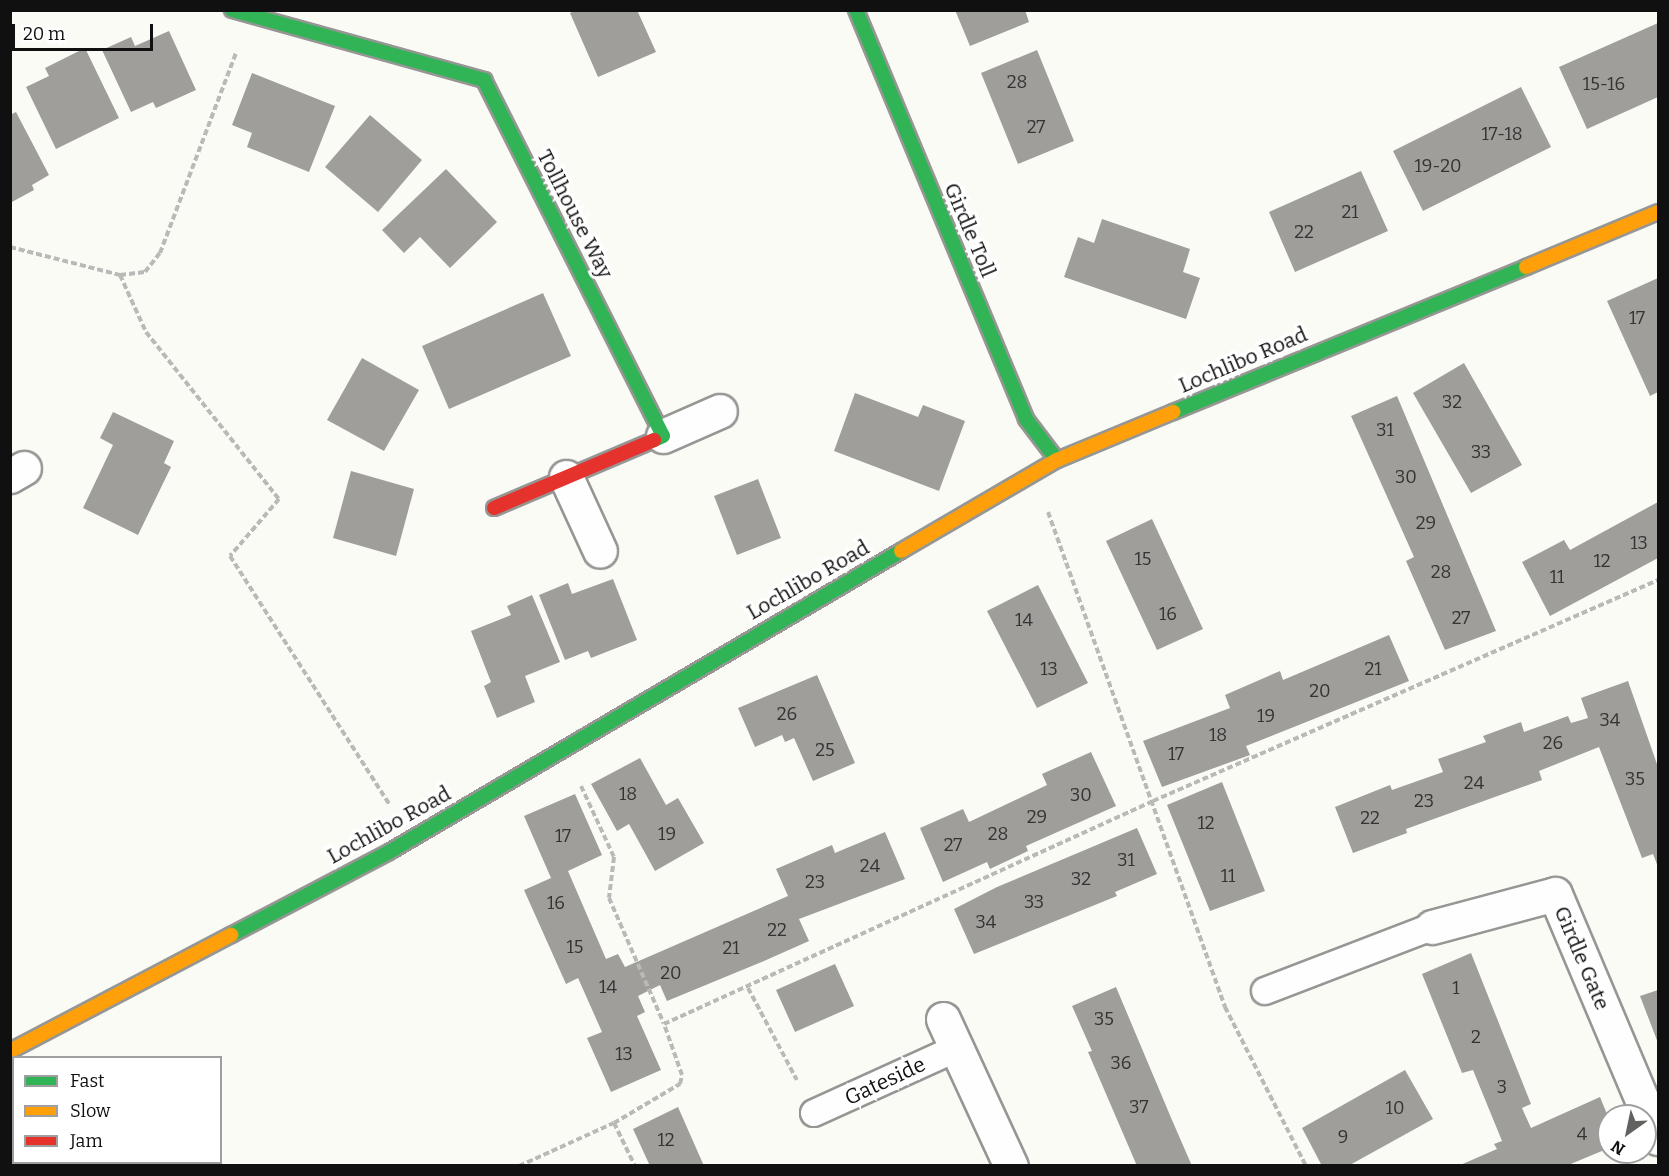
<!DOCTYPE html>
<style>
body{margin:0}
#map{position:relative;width:1669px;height:1176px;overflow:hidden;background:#fbfbf6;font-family:Bitter,serif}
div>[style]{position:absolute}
.building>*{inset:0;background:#9f9e9b}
.path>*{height:4px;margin-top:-2px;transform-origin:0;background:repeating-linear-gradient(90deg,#b9b9b8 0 6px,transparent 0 9px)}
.roads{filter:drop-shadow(2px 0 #969694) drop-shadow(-2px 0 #969694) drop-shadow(0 2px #969694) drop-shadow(0 -2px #969694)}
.lane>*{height:26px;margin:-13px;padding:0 13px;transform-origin:13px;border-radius:13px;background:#fefefe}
.street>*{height:33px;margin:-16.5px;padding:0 16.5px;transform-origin:16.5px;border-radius:16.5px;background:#fefefe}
.fast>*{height:14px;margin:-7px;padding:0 7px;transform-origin:7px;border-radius:7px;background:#30b455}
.slow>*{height:14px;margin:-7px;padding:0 7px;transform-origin:7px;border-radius:7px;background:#ff9f0a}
.jam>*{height:14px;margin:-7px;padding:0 7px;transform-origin:7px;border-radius:7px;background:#e5322d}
span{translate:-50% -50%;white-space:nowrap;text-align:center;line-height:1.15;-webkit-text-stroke:6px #fff;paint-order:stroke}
.number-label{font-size:18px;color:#343433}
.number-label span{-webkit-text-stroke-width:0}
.street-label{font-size:21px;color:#101010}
.frame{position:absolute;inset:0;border:12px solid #101010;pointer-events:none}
.legend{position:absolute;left:12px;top:1056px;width:210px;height:108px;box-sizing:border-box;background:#fff;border:2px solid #9f9f9f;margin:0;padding:8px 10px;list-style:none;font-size:18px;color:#101010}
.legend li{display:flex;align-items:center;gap:12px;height:30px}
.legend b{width:30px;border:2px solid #9f9f9f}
.north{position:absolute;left:1597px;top:1104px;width:60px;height:60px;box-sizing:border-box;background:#fff;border:2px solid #9f9f9f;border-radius:50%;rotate:213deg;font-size:16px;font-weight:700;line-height:24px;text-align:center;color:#101010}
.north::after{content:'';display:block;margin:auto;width:21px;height:27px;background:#626260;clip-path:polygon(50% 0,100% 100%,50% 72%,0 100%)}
.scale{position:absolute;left:12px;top:24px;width:141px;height:27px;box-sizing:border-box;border:3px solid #101010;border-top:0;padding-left:8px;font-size:18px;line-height:21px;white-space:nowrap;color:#101010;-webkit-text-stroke:4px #fff;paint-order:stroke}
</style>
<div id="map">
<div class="building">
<i style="clip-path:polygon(576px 10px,637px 10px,656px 52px,598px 77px,570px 13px)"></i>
<i style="clip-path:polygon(955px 10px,1025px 10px,1029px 22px,970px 46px)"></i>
<i style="clip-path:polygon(1658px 23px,1658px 97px,1587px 129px,1559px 67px)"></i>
<i style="clip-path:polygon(169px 31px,196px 90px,156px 108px,153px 102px,131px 112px,102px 50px,131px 37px,135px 46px)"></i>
<i style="clip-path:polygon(85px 48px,119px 118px,56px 149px,26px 87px,49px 76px,45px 68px)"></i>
<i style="clip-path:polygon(1037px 50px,1074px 141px,1018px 164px,981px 73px)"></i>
<i style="clip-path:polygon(252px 73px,335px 106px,309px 172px,247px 147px,252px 133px,232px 125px)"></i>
<i style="clip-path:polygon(1521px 87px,1551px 147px,1423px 211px,1393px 151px)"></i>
<i style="clip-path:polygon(16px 112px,49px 175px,32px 185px,34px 190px,10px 203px,10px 115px)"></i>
<i style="clip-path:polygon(370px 115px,422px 160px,378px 212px,325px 167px)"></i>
<i style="clip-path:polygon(446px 169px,497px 222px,450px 268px,420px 237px,404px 253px,382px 230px)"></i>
<i style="clip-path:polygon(1361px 171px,1388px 231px,1295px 272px,1269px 212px)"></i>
<i style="clip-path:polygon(1102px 219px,1190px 249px,1183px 272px,1200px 278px,1186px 319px,1064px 277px,1078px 237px,1094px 243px)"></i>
<i style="clip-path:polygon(1658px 278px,1658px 392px,1650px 396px,1607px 301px)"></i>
<i style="clip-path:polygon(543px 293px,571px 356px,449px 409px,422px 346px)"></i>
<i style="clip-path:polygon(362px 358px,419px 390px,384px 451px,327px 420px)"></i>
<i style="clip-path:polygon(1464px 363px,1522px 465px,1471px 493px,1413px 393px)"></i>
<i style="clip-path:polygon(855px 393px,918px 417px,923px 405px,965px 421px,939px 491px,834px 451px)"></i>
<i style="clip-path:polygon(1397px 396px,1496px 631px,1445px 650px,1406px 561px,1414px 557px,1351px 416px)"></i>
<i style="clip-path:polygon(113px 412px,174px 441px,164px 463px,171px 467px,138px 535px,83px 508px,113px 445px,100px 438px)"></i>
<i style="clip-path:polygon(351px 471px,414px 489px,396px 556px,333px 538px)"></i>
<i style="clip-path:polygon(758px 479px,781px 538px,737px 555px,714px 496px)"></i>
<i style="clip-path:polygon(1658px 502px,1658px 558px,1550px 616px,1522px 562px,1564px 540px,1570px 550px)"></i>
<i style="clip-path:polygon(1152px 519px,1203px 629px,1157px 650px,1106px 541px)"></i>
<i style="clip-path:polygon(613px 579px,637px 640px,591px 658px,588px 651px,565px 660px,539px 595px,568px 583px,572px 594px)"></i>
<i style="clip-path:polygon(1038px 585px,1088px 683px,1037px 708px,987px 611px)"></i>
<i style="clip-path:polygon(532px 595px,560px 662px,525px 676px,535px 702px,497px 718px,484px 686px,491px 682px,471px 631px,511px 615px,507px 606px)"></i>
<i style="clip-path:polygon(1389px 635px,1409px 681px,1246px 746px,1250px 755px,1162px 787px,1143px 741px,1230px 708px,1225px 695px,1280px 671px,1283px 680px)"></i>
<i style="clip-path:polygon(817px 675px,855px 763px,813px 781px,794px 738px,785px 742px,782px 735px,755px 747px,738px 708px)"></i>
<i style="clip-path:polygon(1628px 681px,1658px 767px,1658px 867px,1653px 854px,1642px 858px,1599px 747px,1539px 771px,1542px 780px,1406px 829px,1407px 833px,1353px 853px,1335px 807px,1390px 785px,1392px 790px,1443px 772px,1438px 759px,1486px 742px,1483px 736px,1521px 722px,1524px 732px,1568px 716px,1571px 723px,1588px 718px,1581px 698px)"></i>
<i style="clip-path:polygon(1091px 752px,1116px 806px,1026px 846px,1028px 851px,990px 869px,987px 862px,943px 882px,920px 828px,963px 809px,969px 822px,1047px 785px,1042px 774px)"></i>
<i style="clip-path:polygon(640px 758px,666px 805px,678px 798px,704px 843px,655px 871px,629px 824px,617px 831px,591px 784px)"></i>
<i style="clip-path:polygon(1222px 782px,1265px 891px,1210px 911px,1167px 805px)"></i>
<i style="clip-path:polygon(575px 794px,602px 855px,568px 871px,606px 959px,618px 954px,625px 967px,788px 896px,776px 869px,832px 845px,835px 853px,885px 832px,905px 879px,799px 919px,809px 941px,764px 961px,667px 1001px,660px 985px,638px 996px,645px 1012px,637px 1016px,661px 1070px,611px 1092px,587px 1038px,602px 1032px,578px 978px,566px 984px,524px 890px,551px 878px,524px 816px)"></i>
<i style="clip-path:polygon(1137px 828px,1157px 874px,1115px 892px,1117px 896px,974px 954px,954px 909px,997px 887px)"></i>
<i style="clip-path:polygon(1471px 953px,1531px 1104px,1522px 1108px,1531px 1128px,1600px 1097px,1609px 1119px,1609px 1148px,1566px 1166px,1458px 1166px,1497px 1149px,1494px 1144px,1502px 1141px,1473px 1070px,1462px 1073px,1422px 974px)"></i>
<i style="clip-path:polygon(835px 964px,854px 1006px,795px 1032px,776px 990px)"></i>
<i style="clip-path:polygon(1116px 987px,1172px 1120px,1192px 1166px,1137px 1166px,1088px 1052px,1092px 1051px,1072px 1006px)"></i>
<i style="clip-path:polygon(1658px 990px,1658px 1043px,1640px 996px)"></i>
<i style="clip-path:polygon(1405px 1070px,1433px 1119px,1348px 1166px,1322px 1166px,1302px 1128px)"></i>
<i style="clip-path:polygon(678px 1107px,704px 1166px,650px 1166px,633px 1129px)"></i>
</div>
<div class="path">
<i style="left:10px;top:247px;width:114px;rotate:14.3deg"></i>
<i style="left:120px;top:275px;width:63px;rotate:65.5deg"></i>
<i style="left:146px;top:332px;width:213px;rotate:51.5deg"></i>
<i style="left:279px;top:499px;width:75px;rotate:130.7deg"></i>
<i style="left:230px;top:556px;width:296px;rotate:57.3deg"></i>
<i style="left:120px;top:275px;width:25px;rotate:-7deg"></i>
<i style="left:145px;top:272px;width:24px;rotate:-52deg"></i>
<i style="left:160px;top:253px;width:214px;rotate:-69.2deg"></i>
<i style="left:1048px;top:512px;width:526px;rotate:70.32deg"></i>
<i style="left:1225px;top:1007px;width:178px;rotate:63deg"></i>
<i style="left:581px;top:786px;width:78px;rotate:65.1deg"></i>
<i style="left:614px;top:857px;width:41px;rotate:97deg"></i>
<i style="left:609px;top:898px;width:137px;rotate:66.4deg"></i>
<i style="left:748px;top:988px;width:104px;rotate:62deg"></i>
<i style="left:614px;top:1123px;width:48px;rotate:64deg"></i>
<i style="left:519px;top:1166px;width:104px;rotate:-24.4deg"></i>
<i style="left:614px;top:1123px;width:77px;rotate:-30.6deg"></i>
<i style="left:680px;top:1084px;width:9px;rotate:-77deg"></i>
<i style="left:682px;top:1075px;width:54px;rotate:-109.4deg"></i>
<i style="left:664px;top:1024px;width:537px;rotate:-24.51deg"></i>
<i style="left:1153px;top:801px;width:551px;rotate:-23.64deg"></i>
</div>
<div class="roads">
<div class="lane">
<i style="left:1265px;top:991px;width:179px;rotate:-21deg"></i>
<i style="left:814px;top:1113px;width:157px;rotate:-24.4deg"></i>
</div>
<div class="street">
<i style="left:663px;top:436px;width:62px;rotate:-23.7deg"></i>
<i style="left:10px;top:476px;width:16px;rotate:-30deg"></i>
<i style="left:566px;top:477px;width:81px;rotate:65.3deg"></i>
<i style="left:1432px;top:927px;width:127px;rotate:-15deg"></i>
<i style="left:1555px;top:894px;width:265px;rotate:67.1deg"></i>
<i style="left:943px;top:1019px;width:162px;rotate:65.2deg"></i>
</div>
<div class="fast">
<i style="left:232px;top:10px;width:262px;rotate:15.5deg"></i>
<i style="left:484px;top:80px;width:398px;rotate:63.3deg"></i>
<i style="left:663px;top:436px;width:10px;rotate:156deg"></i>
<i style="left:856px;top:10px;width:443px;rotate:67.4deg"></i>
<i style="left:1026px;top:419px;width:51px;rotate:52.9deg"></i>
<i style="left:1173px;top:412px;width:382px;rotate:-22.3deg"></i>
<i style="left:231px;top:935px;width:178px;rotate:-27.7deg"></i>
<i style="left:389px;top:852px;width:594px;rotate:-30.45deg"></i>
</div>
<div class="slow">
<i style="left:1526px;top:267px;width:143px;rotate:-22.6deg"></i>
<i style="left:901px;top:551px;width:181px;rotate:-30.3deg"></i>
<i style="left:1057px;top:460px;width:126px;rotate:-22.5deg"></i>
<i style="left:10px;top:1051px;width:250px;rotate:-27.7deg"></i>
</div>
<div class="jam">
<i style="left:494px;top:508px;width:174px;rotate:-23deg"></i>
</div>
</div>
<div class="number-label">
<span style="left:1017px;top:82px">28</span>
<span style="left:1604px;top:84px">15-16</span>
<span style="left:1036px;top:127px">27</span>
<span style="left:1502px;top:134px">17-18</span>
<span style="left:1438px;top:166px">19-20</span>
<span style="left:1350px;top:212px">21</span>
<span style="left:1304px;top:232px">22</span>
<span style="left:1637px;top:318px">17</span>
<span style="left:1452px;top:402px">32</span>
<span style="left:1385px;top:430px">31</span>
<span style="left:1481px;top:452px">33</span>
<span style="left:1406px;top:477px">30</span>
<span style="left:1426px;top:523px">29</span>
<span style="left:1639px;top:543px">13</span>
<span style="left:1143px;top:559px">15</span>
<span style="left:1602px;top:561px">12</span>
<span style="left:1441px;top:572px">28</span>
<span style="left:1557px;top:577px">11</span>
<span style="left:1168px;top:614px">16</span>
<span style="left:1461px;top:618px">27</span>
<span style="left:1024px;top:620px">14</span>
<span style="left:1049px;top:669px">13</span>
<span style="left:1373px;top:669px">21</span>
<span style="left:1320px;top:691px">20</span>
<span style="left:787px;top:714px">26</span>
<span style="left:1266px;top:716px">19</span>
<span style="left:1610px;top:720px">34</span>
<span style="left:1218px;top:735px">18</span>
<span style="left:1553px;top:743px">26</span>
<span style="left:825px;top:750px">25</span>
<span style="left:1176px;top:754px">17</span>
<span style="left:1635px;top:779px">35</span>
<span style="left:1474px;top:783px">24</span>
<span style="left:628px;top:794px">18</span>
<span style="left:1081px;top:795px">30</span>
<span style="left:1424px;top:801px">23</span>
<span style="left:1037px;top:817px">29</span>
<span style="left:1370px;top:818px">22</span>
<span style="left:1206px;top:823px">12</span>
<span style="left:667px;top:834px">19</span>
<span style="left:998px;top:834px">28</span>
<span style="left:563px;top:836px">17</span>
<span style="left:953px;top:845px">27</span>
<span style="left:1126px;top:860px">31</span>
<span style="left:870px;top:866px">24</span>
<span style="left:1228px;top:876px">11</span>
<span style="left:1081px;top:879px">32</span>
<span style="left:815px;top:882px">23</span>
<span style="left:1034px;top:902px">33</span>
<span style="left:556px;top:903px">16</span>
<span style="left:986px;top:922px">34</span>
<span style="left:777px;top:930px">22</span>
<span style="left:575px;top:947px">15</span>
<span style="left:731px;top:948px">21</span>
<span style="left:671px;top:973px">20</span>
<span style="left:608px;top:987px">14</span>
<span style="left:1456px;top:988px">1</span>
<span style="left:1104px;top:1019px">35</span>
<span style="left:1476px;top:1037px">2</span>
<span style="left:624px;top:1054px">13</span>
<span style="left:1121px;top:1063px">36</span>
<span style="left:1502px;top:1087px">3</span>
<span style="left:1139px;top:1107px">37</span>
<span style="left:1395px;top:1108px">10</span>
<span style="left:1582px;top:1134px">4</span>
<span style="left:1343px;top:1137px">9</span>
<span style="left:666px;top:1140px">12</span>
</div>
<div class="street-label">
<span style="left:575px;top:214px;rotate:63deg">Tollhouse Way</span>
<span style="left:970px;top:230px;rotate:67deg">Girdle Toll</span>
<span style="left:1243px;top:360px;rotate:-23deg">Lochlibo Road</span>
<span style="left:808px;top:580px;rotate:-30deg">Lochlibo Road</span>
<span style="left:389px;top:825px;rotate:-29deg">Lochlibo Road</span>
<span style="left:1582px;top:958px;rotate:67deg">Girdle Gate</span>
<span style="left:885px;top:1081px;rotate:-25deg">Gateside</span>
</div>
<div class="frame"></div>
<ul class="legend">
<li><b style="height:8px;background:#30b455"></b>Fast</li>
<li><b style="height:8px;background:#ff9f0a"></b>Slow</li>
<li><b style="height:8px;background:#e5322d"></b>Jam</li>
</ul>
<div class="north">N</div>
<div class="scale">20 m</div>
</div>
